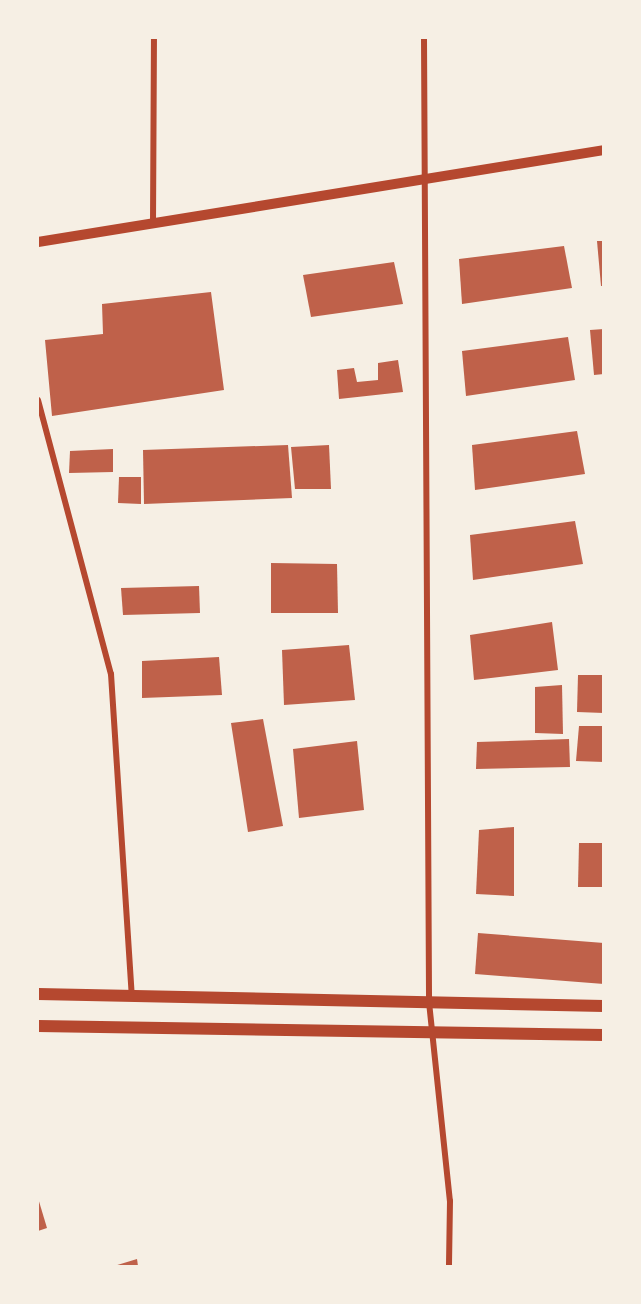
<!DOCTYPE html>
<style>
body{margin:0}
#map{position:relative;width:641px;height:1304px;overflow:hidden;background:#f6efe4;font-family:Figtree,sans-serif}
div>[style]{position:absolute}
.building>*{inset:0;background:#bf614a}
.minor>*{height:6px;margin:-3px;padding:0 3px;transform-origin:3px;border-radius:3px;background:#b5482f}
.tertiary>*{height:10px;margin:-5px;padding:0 5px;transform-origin:5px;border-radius:5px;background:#b5482f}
.secondary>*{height:12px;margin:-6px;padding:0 6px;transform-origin:6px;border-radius:6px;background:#b5482f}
span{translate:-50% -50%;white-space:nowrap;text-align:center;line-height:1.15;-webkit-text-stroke:6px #f6efe4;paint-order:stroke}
.frame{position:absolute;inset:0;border:39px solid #f6efe4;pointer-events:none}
</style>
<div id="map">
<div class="building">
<i style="clip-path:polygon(597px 241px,604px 241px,604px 286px,601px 286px)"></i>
<i style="clip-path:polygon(564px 246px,572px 288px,462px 304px,459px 259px)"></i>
<i style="clip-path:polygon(394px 262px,403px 304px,311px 317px,303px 275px)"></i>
<i style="clip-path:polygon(211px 292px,224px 390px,52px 416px,45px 340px,103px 334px,102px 304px)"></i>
<i style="clip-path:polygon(604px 329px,604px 374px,594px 375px,590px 330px)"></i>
<i style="clip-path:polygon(568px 337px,575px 380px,466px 396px,462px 351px)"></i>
<i style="clip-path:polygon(398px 360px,403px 392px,339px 399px,337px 370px,354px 368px,357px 382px,378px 380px,378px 363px)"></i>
<i style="clip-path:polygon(577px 431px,585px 474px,475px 490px,472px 445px)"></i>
<i style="clip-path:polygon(288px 445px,292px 498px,144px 504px,143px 450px)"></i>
<i style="clip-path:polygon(329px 445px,331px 489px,295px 489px,291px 447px)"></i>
<i style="clip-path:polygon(113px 449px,113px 472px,69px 473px,70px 451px)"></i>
<i style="clip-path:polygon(119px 477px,141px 477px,141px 504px,118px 503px)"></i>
<i style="clip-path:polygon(575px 521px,583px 564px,473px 580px,470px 535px)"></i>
<i style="clip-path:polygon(271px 563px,337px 564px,338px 613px,271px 613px)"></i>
<i style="clip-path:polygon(199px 586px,200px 613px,123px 615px,121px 588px)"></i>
<i style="clip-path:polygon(552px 622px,558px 670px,474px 680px,470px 635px)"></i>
<i style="clip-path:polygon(349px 645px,355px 700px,284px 705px,282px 650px)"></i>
<i style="clip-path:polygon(219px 657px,222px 695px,142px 698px,142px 661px)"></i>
<i style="clip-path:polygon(578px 675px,604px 675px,604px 713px,577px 712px)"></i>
<i style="clip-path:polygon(562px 685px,563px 734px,535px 733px,535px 687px)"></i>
<i style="clip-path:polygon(263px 719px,283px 826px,248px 832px,231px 723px)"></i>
<i style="clip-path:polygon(579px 726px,604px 726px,604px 762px,576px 761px)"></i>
<i style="clip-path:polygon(569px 739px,570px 767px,476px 769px,477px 742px)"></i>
<i style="clip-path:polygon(357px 741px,364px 810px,299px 818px,293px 749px)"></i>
<i style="clip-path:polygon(514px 827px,514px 896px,476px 894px,479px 830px)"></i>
<i style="clip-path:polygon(579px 843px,604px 843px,604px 887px,578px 887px)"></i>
<i style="clip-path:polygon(478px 933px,604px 943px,604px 984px,475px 974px)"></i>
<i style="clip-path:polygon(38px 1198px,47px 1228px,38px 1231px)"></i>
<i style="clip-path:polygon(137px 1259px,138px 1266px,114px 1266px)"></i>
</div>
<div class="minor">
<i style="left:424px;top:38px;width:964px;rotate:89.7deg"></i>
<i style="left:429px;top:1002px;width:200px;rotate:84deg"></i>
<i style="left:450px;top:1201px;width:65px;rotate:90.9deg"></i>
<i style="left:153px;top:223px;width:185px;rotate:-89.7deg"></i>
<i style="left:38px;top:400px;width:284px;rotate:75.1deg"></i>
<i style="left:111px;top:674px;width:323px;rotate:86.3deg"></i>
</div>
<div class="tertiary">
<i style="left:38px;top:242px;width:573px;rotate:-9.23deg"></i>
</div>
<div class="secondary">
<i style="left:38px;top:994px;width:566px;rotate:1.21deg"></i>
<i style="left:38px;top:1026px;width:566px;rotate:0.91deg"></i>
</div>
<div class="frame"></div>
</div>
